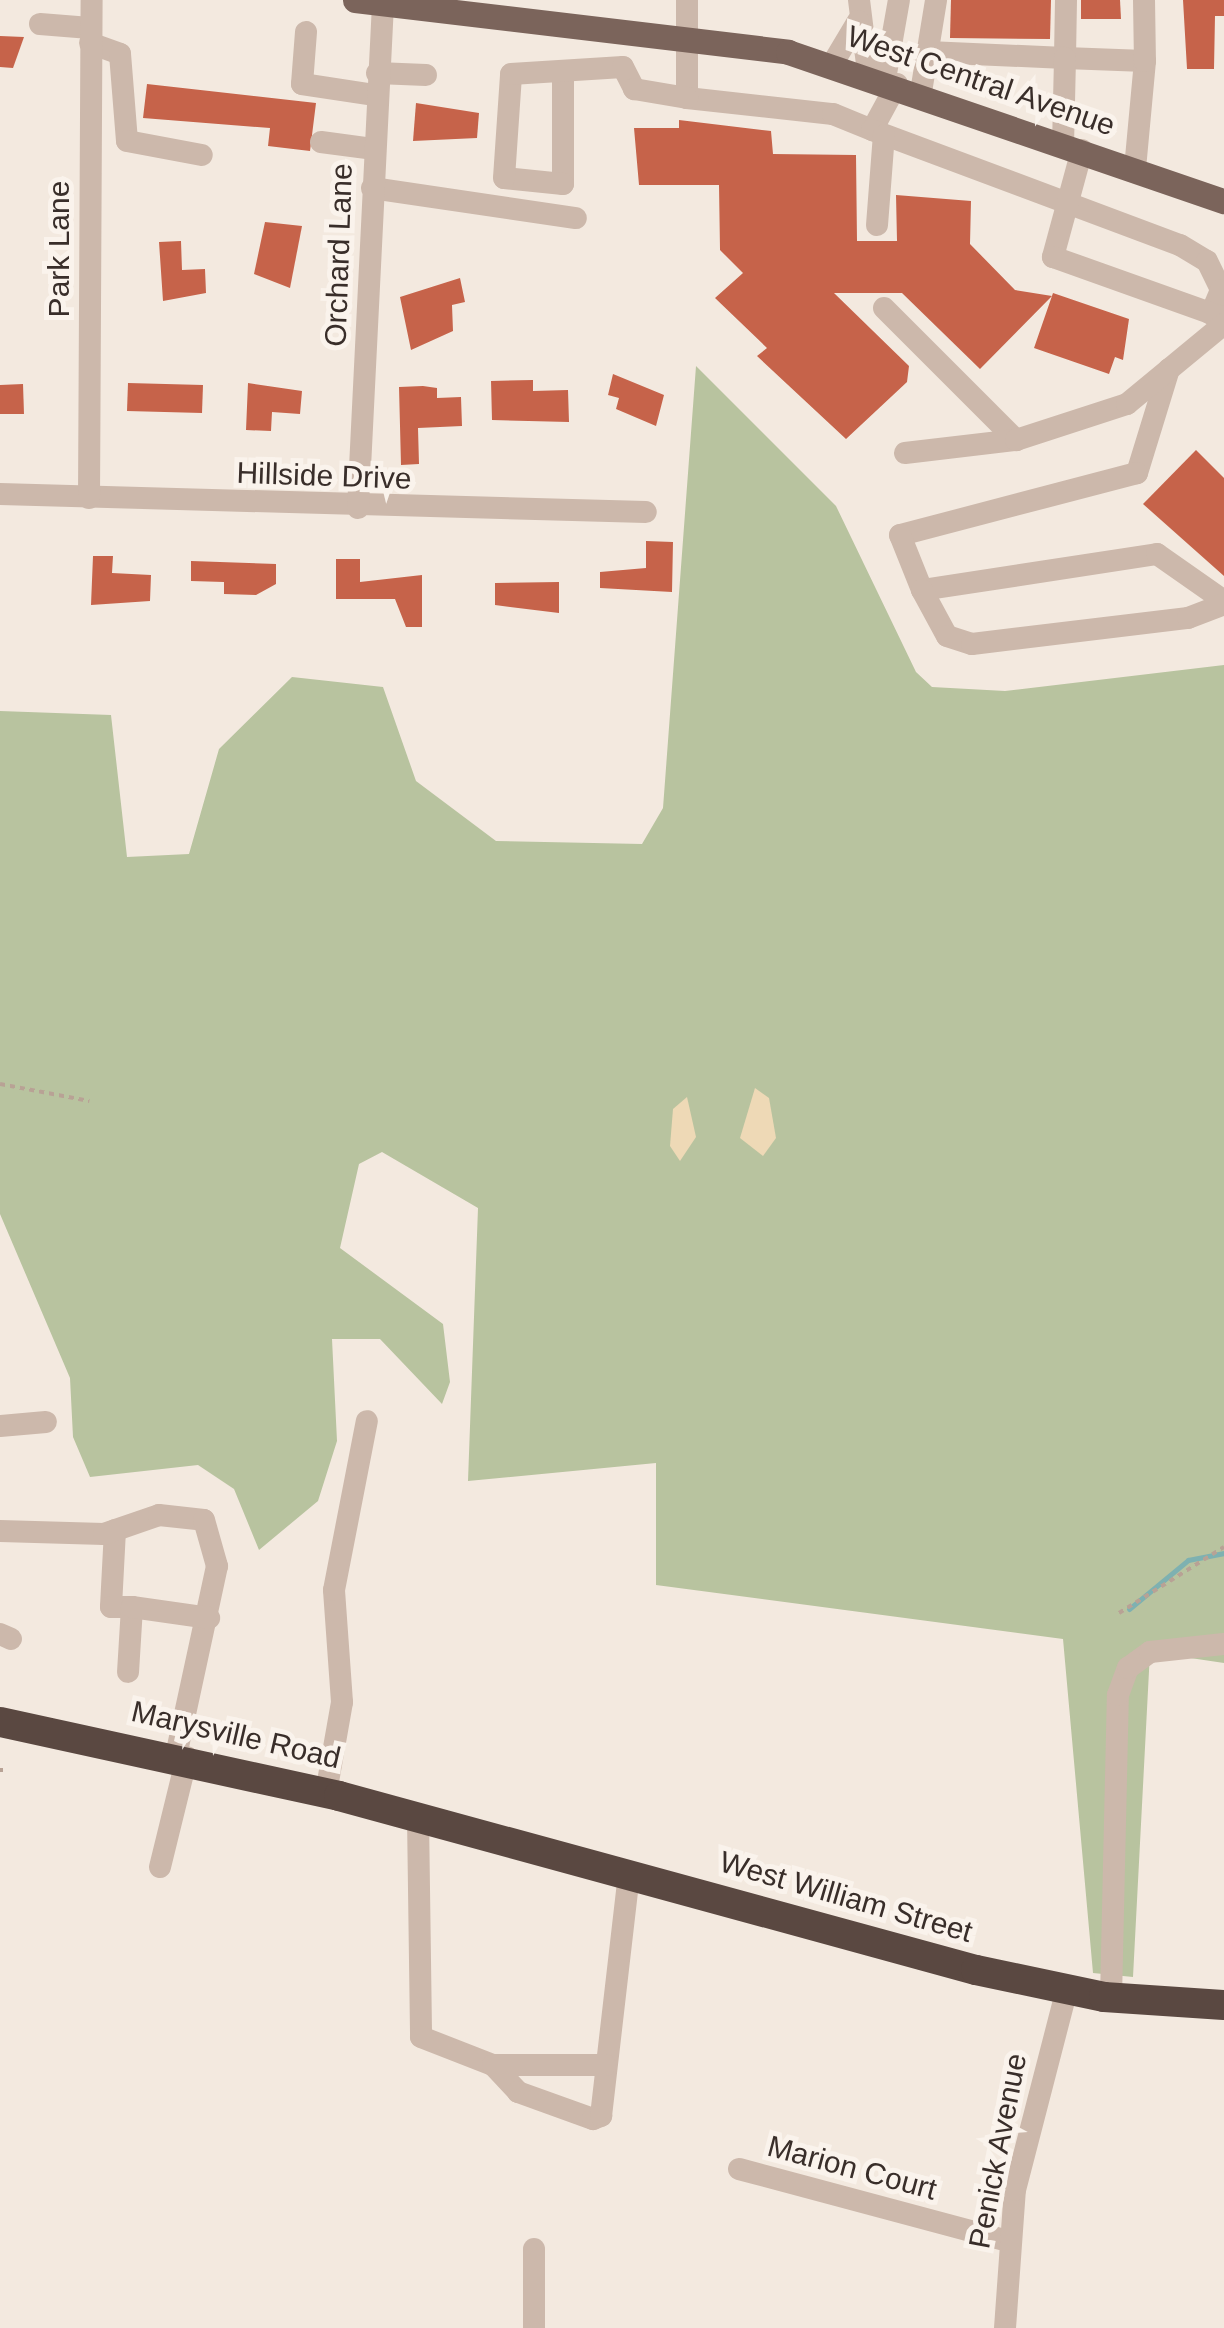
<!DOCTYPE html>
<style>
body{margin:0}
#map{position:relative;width:1224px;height:2328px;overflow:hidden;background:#f3e9df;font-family:Arial,sans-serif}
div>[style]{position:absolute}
.green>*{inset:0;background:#b8c39f}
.sand>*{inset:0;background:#eed9b6}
.stream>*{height:5px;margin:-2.5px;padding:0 2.5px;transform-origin:2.5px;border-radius:2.5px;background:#7eb1b1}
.building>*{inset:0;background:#c6634a}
.path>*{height:4px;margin-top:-2px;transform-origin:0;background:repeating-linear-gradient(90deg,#b8a295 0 5px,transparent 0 10px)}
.minor>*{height:22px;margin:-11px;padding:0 11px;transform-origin:11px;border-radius:11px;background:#ccb8ab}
.major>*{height:25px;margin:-12.5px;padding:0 12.5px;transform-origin:12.5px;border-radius:12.5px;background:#7b645b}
.highway>*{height:30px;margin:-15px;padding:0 15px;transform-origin:15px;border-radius:15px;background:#5a4841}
span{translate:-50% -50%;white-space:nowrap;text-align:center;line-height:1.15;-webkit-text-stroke:10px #faf3ec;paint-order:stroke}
.street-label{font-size:30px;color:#392e2a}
</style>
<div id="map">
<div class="green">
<i style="clip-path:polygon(696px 366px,836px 506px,916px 672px,932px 687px,1005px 691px,1224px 665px,1224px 1663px,1150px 1652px,1133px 1977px,1093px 1973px,1063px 1639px,656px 1585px,656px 1463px,468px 1481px,478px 1208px,382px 1152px,359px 1164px,340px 1248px,443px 1324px,450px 1382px,442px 1404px,380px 1339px,332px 1339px,337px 1441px,318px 1501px,259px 1550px,234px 1489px,198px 1465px,90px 1477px,73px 1437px,70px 1378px,0 1214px,0 711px,111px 715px,127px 857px,189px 854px,219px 749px,292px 677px,383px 687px,416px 781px,496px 841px,642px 844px,663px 808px)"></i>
</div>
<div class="sand">
<i style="clip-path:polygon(755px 1088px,769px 1098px,776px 1138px,763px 1156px,740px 1138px)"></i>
<i style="clip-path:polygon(687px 1097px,696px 1137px,680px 1161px,670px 1146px,673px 1109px)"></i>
</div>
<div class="stream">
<i style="left:1129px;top:1609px;width:77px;rotate:-39.7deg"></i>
<i style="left:1188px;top:1560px;width:37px;rotate:-11deg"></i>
</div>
<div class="building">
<i style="clip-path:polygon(951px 0,1051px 0,1050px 39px,950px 38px)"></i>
<i style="clip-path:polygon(1081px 0,1120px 0,1121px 19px,1081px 19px)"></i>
<i style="clip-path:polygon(1183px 0,1224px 0,1224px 16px,1215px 16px,1214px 69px,1187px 69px)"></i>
<i style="clip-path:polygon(0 36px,24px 37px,13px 68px,0 67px)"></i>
<i style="clip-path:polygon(147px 84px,316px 103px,310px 151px,268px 146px,270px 128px,143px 118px)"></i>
<i style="clip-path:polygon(416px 103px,479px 113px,477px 138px,413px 141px)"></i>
<i style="clip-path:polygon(679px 120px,771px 131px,773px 154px,856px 155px,857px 241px,897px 241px,896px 195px,971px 201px,970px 244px,1015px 290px,1052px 296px,980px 369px,902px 293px,834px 293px,909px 366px,907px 382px,846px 439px,757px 356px,767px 348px,715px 298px,743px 273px,720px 250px,719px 185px,639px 185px,634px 128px,679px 128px)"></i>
<i style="clip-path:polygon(265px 222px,302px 226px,290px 288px,254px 274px)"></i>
<i style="clip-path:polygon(181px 241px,182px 270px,205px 269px,206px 293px,163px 301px,159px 242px)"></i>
<i style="clip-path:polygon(460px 278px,465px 302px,452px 305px,453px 331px,411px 350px,400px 297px)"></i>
<i style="clip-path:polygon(1053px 293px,1129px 319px,1123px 360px,1115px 357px,1109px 374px,1034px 348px)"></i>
<i style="clip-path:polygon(613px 374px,664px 395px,656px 426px,616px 409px,619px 398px,608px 395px)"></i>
<i style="clip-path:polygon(533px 380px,533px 391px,568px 390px,569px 422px,492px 420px,491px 381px)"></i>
<i style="clip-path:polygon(128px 383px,203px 385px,202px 413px,127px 411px)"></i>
<i style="clip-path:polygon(248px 383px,302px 391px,300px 414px,272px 412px,271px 431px,246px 430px)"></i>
<i style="clip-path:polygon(23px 384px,24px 414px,0 414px,0 385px)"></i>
<i style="clip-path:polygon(423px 386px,437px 388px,437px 398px,461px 397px,462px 426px,418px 428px,419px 464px,401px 465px,399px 387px)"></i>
<i style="clip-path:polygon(1196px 450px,1224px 478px,1224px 576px,1143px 504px)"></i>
<i style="clip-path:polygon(646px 541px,673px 542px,672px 592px,600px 588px,600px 572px,646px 568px)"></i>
<i style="clip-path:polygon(93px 556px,113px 556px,112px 573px,151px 575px,150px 601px,91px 605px)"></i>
<i style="clip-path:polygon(336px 559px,360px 559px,360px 582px,422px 575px,422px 627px,406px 627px,395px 599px,336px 599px)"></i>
<i style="clip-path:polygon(191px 561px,276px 564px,276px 584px,256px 595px,224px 594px,224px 582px,191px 581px)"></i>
<i style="clip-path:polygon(559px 582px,559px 613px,495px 605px,495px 583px)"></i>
</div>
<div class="path">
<i style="left:0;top:1084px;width:91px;rotate:10.8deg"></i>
<i style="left:1119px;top:1613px;width:124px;rotate:-32.2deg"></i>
<i style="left:0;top:1770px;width:3px"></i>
</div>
<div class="minor">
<i style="left:687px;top:0;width:98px;rotate:90deg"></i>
<i style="left:687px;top:98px;width:147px;rotate:6.3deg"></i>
<i style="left:833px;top:114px;width:42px;rotate:22.3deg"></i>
<i style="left:859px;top:0;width:73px;rotate:82.9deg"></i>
<i style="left:1066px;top:0;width:58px;rotate:91deg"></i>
<i style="left:1065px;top:58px;width:80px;rotate:2.1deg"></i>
<i style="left:1145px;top:61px;width:108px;rotate:95.3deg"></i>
<i style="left:1144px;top:0;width:61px;rotate:89.1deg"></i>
<i style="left:40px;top:24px;width:50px;rotate:4.6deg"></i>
<i style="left:306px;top:32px;width:52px;rotate:94.4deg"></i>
<i style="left:302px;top:84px;width:74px;rotate:8.6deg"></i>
<i style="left:90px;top:43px;width:32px;rotate:20deg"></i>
<i style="left:120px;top:54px;width:87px;rotate:85.4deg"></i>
<i style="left:127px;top:141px;width:76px;rotate:10.6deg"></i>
<i style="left:928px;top:52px;width:137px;rotate:2.5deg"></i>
<i style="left:1065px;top:58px;width:85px;rotate:91.3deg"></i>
<i style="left:833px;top:63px;width:49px;rotate:-59.2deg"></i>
<i style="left:377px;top:73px;width:49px;rotate:2.3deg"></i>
<i style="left:563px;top:75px;width:109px;rotate:90deg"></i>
<i style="left:563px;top:184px;width:59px;rotate:-174.2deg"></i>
<i style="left:504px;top:178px;width:104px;rotate:-86.1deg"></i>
<i style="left:511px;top:74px;width:112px;rotate:-3.6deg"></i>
<i style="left:623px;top:67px;width:25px;rotate:63deg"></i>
<i style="left:634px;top:89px;width:54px;rotate:9.6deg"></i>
<i style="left:885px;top:79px;width:80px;rotate:-80deg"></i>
<i style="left:897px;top:84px;width:52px;rotate:118.5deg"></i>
<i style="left:872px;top:130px;width:329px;rotate:20.5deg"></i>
<i style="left:1180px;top:245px;width:31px;rotate:31deg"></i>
<i style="left:1207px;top:261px;width:32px;rotate:64deg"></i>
<i style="left:1221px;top:290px;width:26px;rotate:113deg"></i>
<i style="left:921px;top:92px;width:93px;rotate:-80.7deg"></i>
<i style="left:321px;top:142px;width:52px;rotate:7.7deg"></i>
<i style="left:1082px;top:150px;width:111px;rotate:105.2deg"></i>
<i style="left:1053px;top:257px;width:182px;rotate:19.6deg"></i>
<i style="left:372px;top:188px;width:206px;rotate:8.4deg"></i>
<i style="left:877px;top:225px;width:90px;rotate:-85.6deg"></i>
<i style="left:884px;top:308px;width:187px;rotate:45deg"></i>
<i style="left:1169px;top:369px;width:109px;rotate:107.1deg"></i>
<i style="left:1137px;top:473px;width:245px;rotate:165.3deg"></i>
<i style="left:900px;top:535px;width:59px;rotate:68.2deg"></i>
<i style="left:922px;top:590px;width:238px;rotate:-8.7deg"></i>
<i style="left:1157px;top:554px;width:82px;rotate:35deg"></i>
<i style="left:905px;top:453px;width:112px;rotate:-6.7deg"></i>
<i style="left:1016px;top:440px;width:117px;rotate:-18deg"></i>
<i style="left:1127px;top:404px;width:126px;rotate:-39.5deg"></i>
<i style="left:0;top:494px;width:646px;rotate:1.6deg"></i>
<i style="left:89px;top:498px;width:498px;rotate:-89.7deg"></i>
<i style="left:358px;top:508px;width:505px;rotate:-87.16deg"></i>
<i style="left:922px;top:590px;width:52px;rotate:61.5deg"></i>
<i style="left:947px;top:636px;width:26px;rotate:18deg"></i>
<i style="left:972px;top:644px;width:218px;rotate:-6.9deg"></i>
<i style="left:1188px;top:618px;width:39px;rotate:-21deg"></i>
<i style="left:0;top:1426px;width:46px;rotate:-5deg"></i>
<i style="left:115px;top:1530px;width:77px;rotate:93deg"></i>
<i style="left:111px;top:1607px;width:21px"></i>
<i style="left:132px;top:1607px;width:65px;rotate:93.5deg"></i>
<i style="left:0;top:1531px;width:104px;rotate:1.7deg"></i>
<i style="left:104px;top:1534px;width:58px;rotate:-19.1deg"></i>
<i style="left:159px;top:1515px;width:45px;rotate:6.3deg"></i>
<i style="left:204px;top:1520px;width:48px;rotate:74.2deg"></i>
<i style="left:217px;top:1566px;width:193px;rotate:102.2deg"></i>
<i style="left:132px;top:1607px;width:78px;rotate:8.1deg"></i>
<i style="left:0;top:1634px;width:12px;rotate:24deg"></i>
<i style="left:326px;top:1793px;width:92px;rotate:-80deg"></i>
<i style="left:342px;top:1702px;width:112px;rotate:-94.1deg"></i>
<i style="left:334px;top:1590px;width:172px;rotate:-79deg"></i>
<i style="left:418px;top:1817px;width:220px;rotate:89.2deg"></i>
<i style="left:421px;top:2037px;width:77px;rotate:21.3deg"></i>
<i style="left:493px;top:2065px;width:37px;rotate:47deg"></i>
<i style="left:518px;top:2092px;width:80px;rotate:19.8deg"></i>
<i style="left:593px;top:2119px;width:9px;rotate:-21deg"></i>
<i style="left:601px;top:2116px;width:244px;rotate:-83.4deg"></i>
<i style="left:160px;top:1867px;width:113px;rotate:-76.2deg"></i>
<i style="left:1111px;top:1998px;width:303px;rotate:-88.7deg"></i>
<i style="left:1118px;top:1695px;width:29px;rotate:-70deg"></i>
<i style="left:1128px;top:1668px;width:27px;rotate:-36deg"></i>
<i style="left:1150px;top:1652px;width:74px;rotate:-6.2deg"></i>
<i style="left:493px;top:2065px;width:112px"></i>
<i style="left:739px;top:2169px;width:278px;rotate:15deg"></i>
<i style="left:534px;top:2328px;width:79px;rotate:-90deg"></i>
<i style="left:1005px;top:2328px;width:138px;rotate:-85.9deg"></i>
<i style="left:1015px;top:2190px;width:208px;rotate:-75.5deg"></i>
</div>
<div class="major">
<i style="left:355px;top:0;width:436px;rotate:6.8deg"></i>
<i style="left:788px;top:52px;width:461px;rotate:18.9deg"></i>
</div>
<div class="highway">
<i style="left:0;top:1722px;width:347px;rotate:12.3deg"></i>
<i style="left:339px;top:1796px;width:660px;rotate:15.28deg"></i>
<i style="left:976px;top:1970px;width:131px;rotate:11.9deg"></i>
<i style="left:1104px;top:1997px;width:120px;rotate:3.8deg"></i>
</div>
<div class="street-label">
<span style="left:981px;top:81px;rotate:19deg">West Central Avenue</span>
<span style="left:59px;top:249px;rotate:-90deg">Park Lane</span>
<span style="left:339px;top:255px;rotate:-88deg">Orchard Lane</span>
<span style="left:324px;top:476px;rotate:2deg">Hillside Drive</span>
<span style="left:236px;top:1735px;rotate:13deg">Marysville Road</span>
<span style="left:846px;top:1897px;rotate:16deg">West William Street</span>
<span style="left:998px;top:2151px;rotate:-79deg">Penick Avenue</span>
<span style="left:852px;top:2168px;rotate:15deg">Marion Court</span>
</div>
</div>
